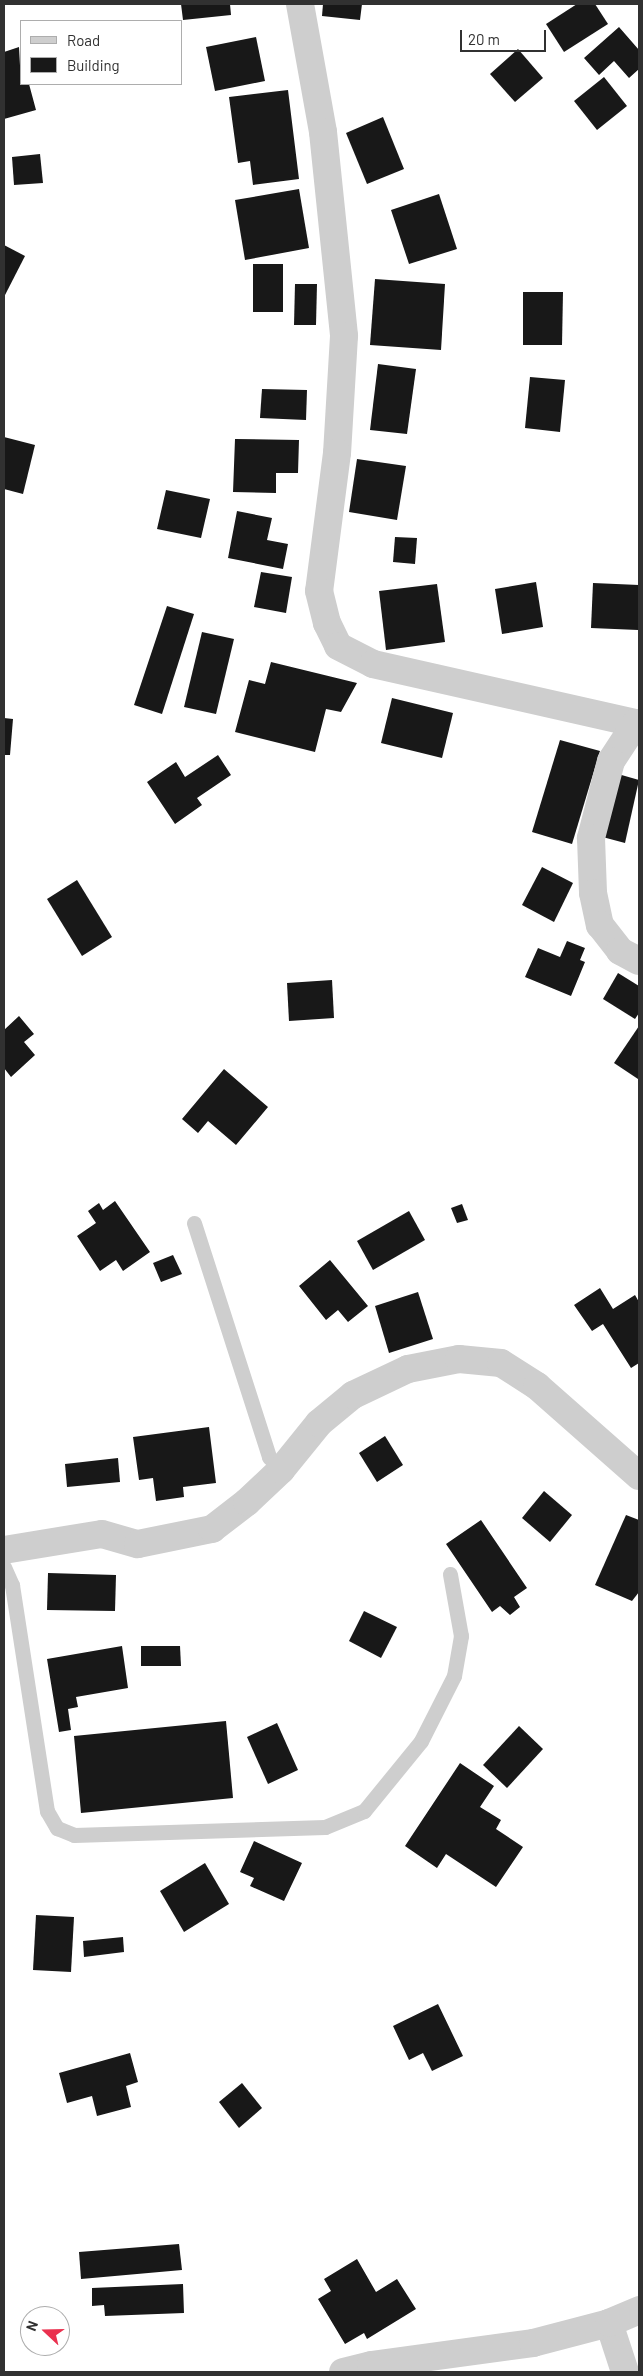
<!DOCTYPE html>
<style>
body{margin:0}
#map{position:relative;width:643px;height:2376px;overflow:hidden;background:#fff;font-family:Barlow,sans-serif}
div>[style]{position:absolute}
.building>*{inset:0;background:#181818}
.service>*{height:15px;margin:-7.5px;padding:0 7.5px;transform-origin:7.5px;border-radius:7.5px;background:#cecece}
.minor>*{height:28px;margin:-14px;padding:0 14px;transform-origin:14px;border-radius:14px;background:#cecece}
.tertiary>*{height:28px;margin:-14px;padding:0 14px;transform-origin:14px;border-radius:14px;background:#cecece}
span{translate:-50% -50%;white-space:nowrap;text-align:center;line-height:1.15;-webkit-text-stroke:5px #fff;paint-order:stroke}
.frame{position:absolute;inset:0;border:5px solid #313131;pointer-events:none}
.legend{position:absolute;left:20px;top:20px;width:162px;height:65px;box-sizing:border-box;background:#fff;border:1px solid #adadad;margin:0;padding:6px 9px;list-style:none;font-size:15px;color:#313131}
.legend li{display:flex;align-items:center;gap:10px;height:25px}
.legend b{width:25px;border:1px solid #adadad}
.north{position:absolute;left:20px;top:2306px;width:50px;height:50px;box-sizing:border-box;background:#fff;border:1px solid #adadad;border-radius:50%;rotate:291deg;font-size:14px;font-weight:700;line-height:20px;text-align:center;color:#313131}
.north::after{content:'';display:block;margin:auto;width:18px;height:22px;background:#ea314f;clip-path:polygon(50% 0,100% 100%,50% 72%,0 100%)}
.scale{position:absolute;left:460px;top:30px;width:86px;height:22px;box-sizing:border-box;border:2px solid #313131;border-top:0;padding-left:6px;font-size:15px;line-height:18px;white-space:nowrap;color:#313131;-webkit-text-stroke:4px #fff;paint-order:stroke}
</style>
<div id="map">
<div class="building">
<i style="clip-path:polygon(181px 4px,230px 4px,231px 15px,183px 20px)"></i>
<i style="clip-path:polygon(323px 4px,362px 4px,360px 20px,322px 16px)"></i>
<i style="clip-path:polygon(577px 4px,595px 4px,608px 24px,564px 52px,546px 24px)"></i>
<i style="clip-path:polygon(619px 27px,639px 50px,639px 69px,629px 78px,614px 61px,599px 75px,584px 58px)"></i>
<i style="clip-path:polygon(256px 37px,265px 81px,215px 91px,206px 47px)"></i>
<i style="clip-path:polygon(19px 47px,21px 84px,29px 84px,36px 110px,4px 119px,4px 52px)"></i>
<i style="clip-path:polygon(518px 49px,543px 78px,515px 102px,490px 74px)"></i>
<i style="clip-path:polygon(604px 77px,627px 106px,597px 130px,574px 101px)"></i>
<i style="clip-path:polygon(288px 90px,299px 179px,253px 185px,250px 161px,238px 163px,229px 97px)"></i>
<i style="clip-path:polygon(383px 117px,404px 169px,367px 184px,346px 133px)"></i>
<i style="clip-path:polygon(40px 154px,43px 183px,14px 185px,12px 157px)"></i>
<i style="clip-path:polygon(299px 189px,309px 248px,245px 260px,235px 200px)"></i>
<i style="clip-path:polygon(439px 194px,457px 249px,409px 264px,391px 210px)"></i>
<i style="clip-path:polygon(4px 245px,25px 256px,4px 297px)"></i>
<i style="clip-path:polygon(253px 264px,283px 264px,283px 312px,253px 312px)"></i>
<i style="clip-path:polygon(375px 279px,445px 284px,441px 350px,370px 345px)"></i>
<i style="clip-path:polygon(295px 284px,317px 284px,316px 325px,294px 325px)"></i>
<i style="clip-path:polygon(523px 292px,563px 292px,562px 345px,523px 345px)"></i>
<i style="clip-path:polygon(378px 364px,416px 369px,407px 434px,370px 430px)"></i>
<i style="clip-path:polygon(530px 377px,565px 380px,560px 432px,525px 428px)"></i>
<i style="clip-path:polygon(262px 389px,307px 390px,306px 420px,260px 418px)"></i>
<i style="clip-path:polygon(4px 437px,35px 445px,23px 494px,4px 489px)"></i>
<i style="clip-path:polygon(235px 439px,299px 440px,298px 473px,276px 473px,276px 493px,233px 492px)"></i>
<i style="clip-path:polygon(357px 459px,406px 466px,397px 520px,349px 512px)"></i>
<i style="clip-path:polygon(166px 490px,210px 499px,201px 538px,157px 529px)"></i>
<i style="clip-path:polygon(237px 511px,272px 518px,267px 540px,288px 544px,283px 569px,228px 558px)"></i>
<i style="clip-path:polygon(395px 537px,417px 538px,415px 564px,393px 562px)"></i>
<i style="clip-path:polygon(261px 572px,292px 577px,286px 613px,254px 607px)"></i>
<i style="clip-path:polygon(536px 582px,543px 627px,502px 634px,495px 589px)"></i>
<i style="clip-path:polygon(593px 583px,639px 585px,638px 630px,591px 628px)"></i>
<i style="clip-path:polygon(437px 584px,445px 642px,386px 650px,379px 591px)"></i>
<i style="clip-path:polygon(167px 606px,194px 614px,162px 714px,134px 705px)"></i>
<i style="clip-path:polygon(202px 632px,234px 639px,216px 714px,184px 707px)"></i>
<i style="clip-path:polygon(271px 662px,357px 683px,341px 712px,326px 709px,315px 752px,235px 732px,249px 680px,265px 684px)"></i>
<i style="clip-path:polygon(392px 698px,453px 713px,442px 758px,381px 743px)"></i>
<i style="clip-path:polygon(4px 718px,13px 719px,10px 755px,4px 755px)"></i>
<i style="clip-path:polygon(560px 740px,600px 751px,572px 844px,532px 832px)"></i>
<i style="clip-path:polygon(218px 755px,231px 775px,197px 798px,202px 805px,175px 824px,147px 782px,176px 762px,185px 777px)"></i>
<i style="clip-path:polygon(611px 772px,639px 780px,625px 843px,595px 835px)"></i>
<i style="clip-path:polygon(542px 867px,573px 883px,554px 922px,522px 905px)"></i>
<i style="clip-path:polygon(77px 880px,112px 937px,82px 956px,47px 899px)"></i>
<i style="clip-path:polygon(567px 941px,585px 948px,580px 960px,585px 962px,571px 996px,525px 977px,538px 948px,560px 957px)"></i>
<i style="clip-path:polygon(618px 973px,639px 986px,639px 1013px,635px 1019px,603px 999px)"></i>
<i style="clip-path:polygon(332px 980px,334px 1018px,289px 1021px,287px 983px)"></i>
<i style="clip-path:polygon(19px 1016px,34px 1034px,24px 1042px,35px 1055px,11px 1077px,4px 1068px,4px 1030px)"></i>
<i style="clip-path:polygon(639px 1026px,639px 1076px,638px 1079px,614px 1063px)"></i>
<i style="clip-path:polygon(224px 1069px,268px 1107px,236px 1145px,208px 1121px,198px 1133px,182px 1119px)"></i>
<i style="clip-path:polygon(115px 1201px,150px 1252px,123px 1271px,116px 1260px,100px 1271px,77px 1236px,96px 1223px,88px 1211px,99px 1203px,103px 1210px)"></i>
<i style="clip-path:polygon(462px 1204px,468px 1220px,457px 1223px,451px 1208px)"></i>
<i style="clip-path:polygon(409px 1211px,425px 1240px,373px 1270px,357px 1241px)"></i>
<i style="clip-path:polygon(173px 1255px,182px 1274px,161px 1282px,153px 1263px)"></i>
<i style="clip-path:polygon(330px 1260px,368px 1306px,348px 1322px,338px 1310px,326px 1320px,299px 1286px)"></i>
<i style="clip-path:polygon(600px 1288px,613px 1309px,635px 1295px,639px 1302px,639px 1363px,631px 1368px,603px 1324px,592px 1331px,574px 1305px)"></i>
<i style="clip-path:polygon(418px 1292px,433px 1339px,389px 1353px,375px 1306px)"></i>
<i style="clip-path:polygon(209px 1427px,216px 1483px,183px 1487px,184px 1497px,156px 1501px,153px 1478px,139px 1480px,133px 1437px)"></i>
<i style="clip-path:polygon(385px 1436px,403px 1465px,377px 1482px,359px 1453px)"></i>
<i style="clip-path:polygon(118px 1458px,120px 1482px,67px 1487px,65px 1464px)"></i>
<i style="clip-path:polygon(544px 1491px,572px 1515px,550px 1542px,522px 1518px)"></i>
<i style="clip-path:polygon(626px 1515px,639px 1520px,639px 1592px,632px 1601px,595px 1585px)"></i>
<i style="clip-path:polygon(481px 1520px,527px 1588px,514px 1597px,520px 1607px,510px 1615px,500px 1606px,492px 1612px,446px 1544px)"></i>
<i style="clip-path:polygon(48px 1573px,116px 1575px,115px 1611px,47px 1610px)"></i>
<i style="clip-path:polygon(364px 1611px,397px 1627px,381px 1658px,349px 1641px)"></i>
<i style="clip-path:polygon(122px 1646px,128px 1688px,76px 1697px,78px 1707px,68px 1709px,71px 1730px,59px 1732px,47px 1659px)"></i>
<i style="clip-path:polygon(141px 1646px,180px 1646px,181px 1666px,141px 1666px)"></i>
<i style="clip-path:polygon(226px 1721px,233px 1798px,81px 1813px,74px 1736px)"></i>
<i style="clip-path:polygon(277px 1723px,298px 1770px,268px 1784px,247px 1737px)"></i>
<i style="clip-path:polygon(519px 1726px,543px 1749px,507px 1788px,483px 1765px)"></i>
<i style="clip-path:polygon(460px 1763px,494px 1786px,480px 1807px,501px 1820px,496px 1829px,523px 1847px,496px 1887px,446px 1854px,437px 1868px,405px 1846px)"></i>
<i style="clip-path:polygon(254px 1841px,302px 1863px,284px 1901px,250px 1886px,254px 1878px,240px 1872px)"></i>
<i style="clip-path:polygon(205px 1863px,229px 1904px,184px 1932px,160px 1891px)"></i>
<i style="clip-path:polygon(36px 1915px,74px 1917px,71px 1972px,33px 1970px)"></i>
<i style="clip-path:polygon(123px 1937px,124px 1952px,84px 1957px,83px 1941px)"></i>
<i style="clip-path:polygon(438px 2004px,463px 2056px,432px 2071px,423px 2053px,409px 2060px,393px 2026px)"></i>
<i style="clip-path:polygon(130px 2053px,138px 2082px,126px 2086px,131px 2107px,97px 2116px,92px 2096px,67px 2103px,59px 2073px)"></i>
<i style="clip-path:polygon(242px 2083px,262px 2108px,239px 2128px,219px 2102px)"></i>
<i style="clip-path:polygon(179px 2244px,182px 2270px,81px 2279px,79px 2252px)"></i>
<i style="clip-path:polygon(357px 2259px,376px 2292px,397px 2279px,416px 2309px,367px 2339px,364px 2333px,345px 2344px,318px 2299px,331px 2291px,324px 2279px)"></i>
<i style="clip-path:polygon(183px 2284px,184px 2313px,105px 2316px,104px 2305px,92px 2306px,92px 2288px)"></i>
</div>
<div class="service">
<i style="left:194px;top:1223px;width:246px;rotate:72.2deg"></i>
<i style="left:269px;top:1457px;width:18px;rotate:47deg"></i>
<i style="left:4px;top:1567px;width:20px;rotate:66deg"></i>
<i style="left:12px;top:1585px;width:229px;rotate:81.2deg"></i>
<i style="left:47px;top:1811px;width:20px;rotate:60deg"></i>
<i style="left:57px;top:1828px;width:18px;rotate:22deg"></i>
<i style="left:74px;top:1835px;width:251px;rotate:-1.8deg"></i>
<i style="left:325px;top:1827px;width:42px;rotate:-22.3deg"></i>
<i style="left:364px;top:1811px;width:90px;rotate:-50.8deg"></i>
<i style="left:421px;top:1741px;width:73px;rotate:-63.1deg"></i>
<i style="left:454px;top:1676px;width:41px;rotate:-80.1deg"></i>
<i style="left:461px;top:1636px;width:63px;rotate:-100.1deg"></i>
</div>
<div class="minor">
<i style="left:300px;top:4px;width:130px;rotate:79.8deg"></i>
<i style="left:323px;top:132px;width:205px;rotate:84.1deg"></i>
<i style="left:344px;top:336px;width:117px;rotate:93.4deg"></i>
<i style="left:337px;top:453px;width:139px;rotate:97.4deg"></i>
<i style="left:319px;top:591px;width:33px;rotate:76deg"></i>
<i style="left:327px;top:623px;width:25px;rotate:64deg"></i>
<i style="left:338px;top:646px;width:39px;rotate:27deg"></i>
<i style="left:373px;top:664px;width:273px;rotate:12.7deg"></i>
<i style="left:636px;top:723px;width:45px;rotate:123.3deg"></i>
<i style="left:611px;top:761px;width:80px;rotate:104.6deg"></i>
<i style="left:591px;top:838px;width:55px;rotate:87.9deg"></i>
<i style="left:593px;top:893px;width:33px;rotate:78deg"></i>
<i style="left:600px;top:925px;width:33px;rotate:52deg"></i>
<i style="left:620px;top:951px;width:21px;rotate:28deg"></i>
<i style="left:4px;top:1550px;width:99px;rotate:-9.3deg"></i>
<i style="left:102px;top:1534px;width:37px;rotate:16deg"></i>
<i style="left:138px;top:1544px;width:76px;rotate:-11.5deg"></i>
<i style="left:212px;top:1529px;width:44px;rotate:-37.6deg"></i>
<i style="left:247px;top:1502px;width:47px;rotate:-43.3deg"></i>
<i style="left:281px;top:1470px;width:60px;rotate:-51deg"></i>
<i style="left:319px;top:1423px;width:44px;rotate:-39.5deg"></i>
<i style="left:353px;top:1395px;width:61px;rotate:-25.3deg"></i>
<i style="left:408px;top:1369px;width:52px;rotate:-11.1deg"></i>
<i style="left:459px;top:1359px;width:42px;rotate:5.4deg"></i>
<i style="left:501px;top:1363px;width:43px;rotate:32.6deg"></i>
<i style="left:537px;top:1386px;width:136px;rotate:41.4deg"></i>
<i style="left:609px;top:2323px;width:52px;rotate:71.9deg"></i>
</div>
<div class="tertiary">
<i style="left:343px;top:2372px;width:29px;rotate:-14deg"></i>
<i style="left:371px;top:2365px;width:163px;rotate:-7.7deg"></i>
<i style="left:533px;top:2343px;width:79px;rotate:-14.7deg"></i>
<i style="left:609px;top:2323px;width:33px;rotate:-23deg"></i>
</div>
<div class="frame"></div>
<ul class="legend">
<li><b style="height:6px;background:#cecece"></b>Road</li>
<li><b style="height:14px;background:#181818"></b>Building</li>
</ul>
<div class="north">N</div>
<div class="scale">20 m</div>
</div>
